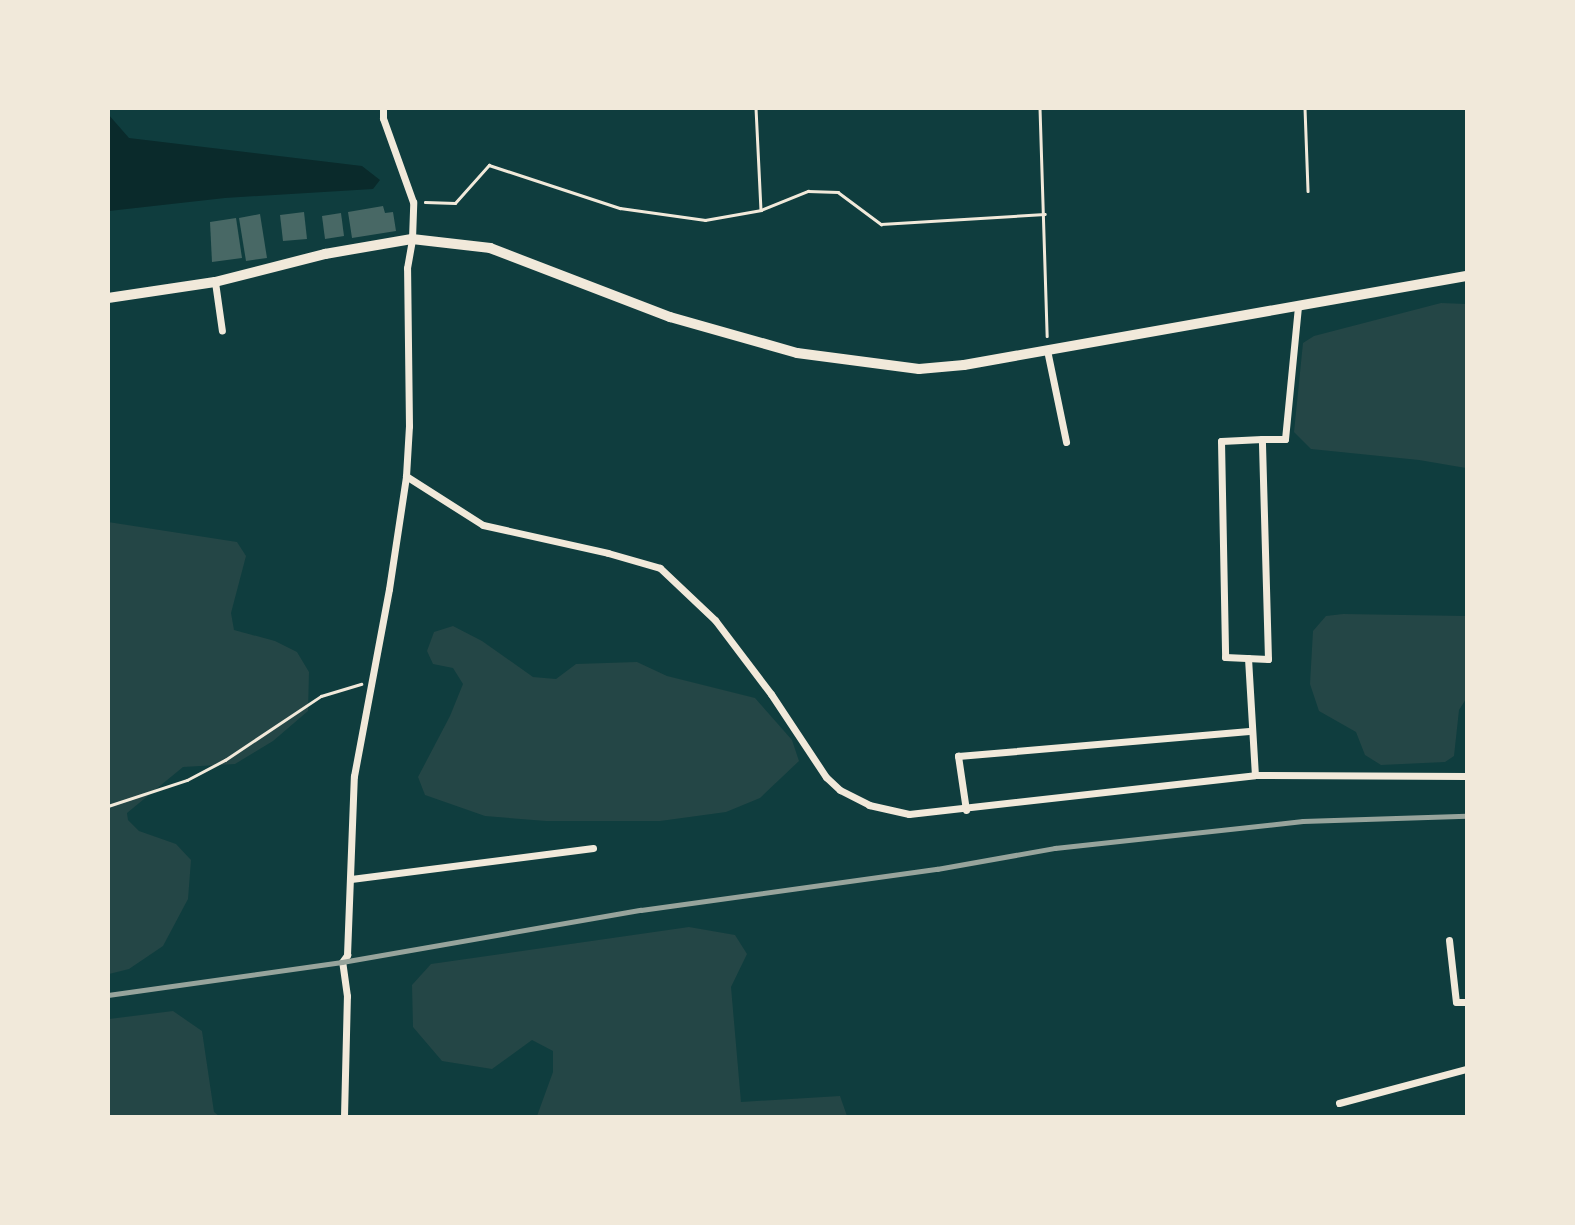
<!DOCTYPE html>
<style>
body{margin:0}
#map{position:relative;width:1575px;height:1225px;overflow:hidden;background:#0f3d3e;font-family:"Source Serif 4",serif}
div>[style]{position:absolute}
.green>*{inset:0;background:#244646}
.water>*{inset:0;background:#0a2a2b}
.building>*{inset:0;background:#486865}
.path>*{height:2.5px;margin:-1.25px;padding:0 1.25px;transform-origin:1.25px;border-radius:1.25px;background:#f1e9da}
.minor>*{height:7px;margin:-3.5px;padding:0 3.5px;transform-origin:3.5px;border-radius:3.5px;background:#f1e9da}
.tertiary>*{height:10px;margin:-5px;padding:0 5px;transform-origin:5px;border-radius:5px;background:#f1e9da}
.rail>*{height:4.5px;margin:-2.25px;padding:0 2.25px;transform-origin:2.25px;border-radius:2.25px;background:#97a49c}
span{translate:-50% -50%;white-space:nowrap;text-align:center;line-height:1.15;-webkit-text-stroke:6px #f1e9da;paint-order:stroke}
.frame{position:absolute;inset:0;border:110px solid #f1e9da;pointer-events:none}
</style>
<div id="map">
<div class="green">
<i style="clip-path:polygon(1441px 303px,1466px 304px,1466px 468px,1419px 460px,1311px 449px,1294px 432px,1303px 343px,1314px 336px)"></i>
<i style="clip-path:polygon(108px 522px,237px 542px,246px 556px,231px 613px,234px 630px,275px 641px,297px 652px,309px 672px,308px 711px,273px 741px,235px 764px,183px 767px,127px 813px,128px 820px,139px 831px,176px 844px,191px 860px,188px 899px,163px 946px,129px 969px,109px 974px)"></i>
<i style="clip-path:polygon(1343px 614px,1466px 616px,1466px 699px,1459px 710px,1454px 756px,1445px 762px,1381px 765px,1365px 755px,1356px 732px,1319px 711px,1310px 684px,1313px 631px,1326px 616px)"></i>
<i style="clip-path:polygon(453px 626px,482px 641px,533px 677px,556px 679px,576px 664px,637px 662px,667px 676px,755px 698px,792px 740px,799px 761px,760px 798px,726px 812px,660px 821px,546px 821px,485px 816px,425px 795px,418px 777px,450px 716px,463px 684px,453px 668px,433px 664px,427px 651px,434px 632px)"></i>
<i style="clip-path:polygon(689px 927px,735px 935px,747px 954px,731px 987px,741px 1102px,840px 1096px,847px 1116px,537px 1116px,553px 1072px,553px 1051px,532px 1040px,492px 1069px,442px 1061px,413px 1027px,412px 985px,431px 964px)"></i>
<i style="clip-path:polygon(173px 1011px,202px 1031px,214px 1112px,219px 1116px,109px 1116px,109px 1019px)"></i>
</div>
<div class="water">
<i style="clip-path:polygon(108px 114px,129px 138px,362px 166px,380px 180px,373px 189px,225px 198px,109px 211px)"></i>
</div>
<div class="building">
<i style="clip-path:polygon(383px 206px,385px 213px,393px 212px,396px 231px,352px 238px,348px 212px)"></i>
<i style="clip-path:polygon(304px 212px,307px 239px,283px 241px,280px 215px)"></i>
<i style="clip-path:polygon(341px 213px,344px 236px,325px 239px,322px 216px)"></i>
<i style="clip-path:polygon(260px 214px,267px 258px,246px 261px,239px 218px)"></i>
<i style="clip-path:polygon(236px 218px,242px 258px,212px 262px,210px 222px)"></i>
</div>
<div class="path">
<i style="left:756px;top:108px;width:102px;rotate:87.2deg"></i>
<i style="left:1040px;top:108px;width:228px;rotate:88.2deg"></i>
<i style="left:1305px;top:108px;width:83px;rotate:87.9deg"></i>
<i style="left:425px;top:202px;width:30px;rotate:2deg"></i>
<i style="left:455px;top:203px;width:51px;rotate:-48.2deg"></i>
<i style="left:489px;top:165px;width:138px;rotate:18.2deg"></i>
<i style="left:620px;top:208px;width:86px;rotate:8deg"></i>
<i style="left:705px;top:220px;width:57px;rotate:-10.1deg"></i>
<i style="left:761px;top:210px;width:51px;rotate:-22deg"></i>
<i style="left:808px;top:191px;width:30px;rotate:2deg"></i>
<i style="left:838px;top:192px;width:54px;rotate:36.7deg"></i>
<i style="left:881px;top:224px;width:164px;rotate:-3.5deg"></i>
<i style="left:108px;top:806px;width:83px;rotate:-18.2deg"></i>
<i style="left:187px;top:780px;width:43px;rotate:-27.8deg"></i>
<i style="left:225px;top:760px;width:115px;rotate:-33.7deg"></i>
<i style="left:321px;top:696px;width:42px;rotate:-16.7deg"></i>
</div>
<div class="minor">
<i style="left:215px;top:282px;width:49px;rotate:81.9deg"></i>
<i style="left:1047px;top:350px;width:94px;rotate:78.3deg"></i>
<i style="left:1262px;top:439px;width:41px;rotate:177.2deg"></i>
<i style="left:1221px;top:441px;width:216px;rotate:88.9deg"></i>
<i style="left:1225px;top:657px;width:43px;rotate:2.7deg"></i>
<i style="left:1268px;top:659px;width:220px;rotate:-91.6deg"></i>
<i style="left:1262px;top:439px;width:23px"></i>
<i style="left:1285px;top:439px;width:134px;rotate:-84.4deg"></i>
<i style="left:406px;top:476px;width:91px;rotate:32.5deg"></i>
<i style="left:483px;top:525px;width:128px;rotate:12.6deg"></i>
<i style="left:608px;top:553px;width:54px;rotate:16.1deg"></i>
<i style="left:660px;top:568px;width:76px;rotate:43.4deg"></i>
<i style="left:715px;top:620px;width:93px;rotate:52.9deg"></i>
<i style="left:771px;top:694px;width:100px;rotate:56.5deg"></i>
<i style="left:826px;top:777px;width:19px;rotate:43deg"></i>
<i style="left:840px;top:790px;width:33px;rotate:27deg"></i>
<i style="left:869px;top:805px;width:41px;rotate:12.7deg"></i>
<i style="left:909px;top:814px;width:348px;rotate:-6.4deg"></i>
<i style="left:1255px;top:775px;width:211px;rotate:0.3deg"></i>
<i style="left:1248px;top:658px;width:117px;rotate:86.6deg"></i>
<i style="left:966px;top:810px;width:55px;rotate:-98.4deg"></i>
<i style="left:958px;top:756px;width:295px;rotate:-4.9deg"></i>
<i style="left:351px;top:879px;width:244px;rotate:-7.3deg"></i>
<i style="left:1449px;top:940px;width:62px;rotate:83.6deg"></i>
<i style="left:1456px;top:1002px;width:10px"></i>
<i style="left:1339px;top:1103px;width:131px;rotate:-15deg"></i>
<i style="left:344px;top:1116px;width:120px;rotate:-88.6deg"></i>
<i style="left:347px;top:996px;width:34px;rotate:-98deg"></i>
<i style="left:342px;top:962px;width:9px;rotate:-54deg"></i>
<i style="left:347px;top:955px;width:179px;rotate:-87.8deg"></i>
<i style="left:354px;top:776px;width:190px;rotate:-79.4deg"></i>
<i style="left:389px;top:589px;width:114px;rotate:-81.4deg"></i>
<i style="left:406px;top:476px;width:50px;rotate:-86.6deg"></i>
<i style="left:409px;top:426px;width:158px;rotate:-90.7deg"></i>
<i style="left:407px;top:268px;width:29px;rotate:-80deg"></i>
<i style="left:412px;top:239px;width:37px;rotate:-88deg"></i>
<i style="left:413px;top:202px;width:89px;rotate:-109.7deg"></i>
<i style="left:383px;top:118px;width:10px;rotate:-90deg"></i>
</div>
<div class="tertiary">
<i style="left:108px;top:298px;width:108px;rotate:-8.5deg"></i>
<i style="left:215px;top:282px;width:114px;rotate:-14.3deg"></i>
<i style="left:325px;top:254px;width:88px;rotate:-9.8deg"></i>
<i style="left:412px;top:239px;width:79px;rotate:6.6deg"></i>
<i style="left:490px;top:248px;width:193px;rotate:21deg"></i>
<i style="left:670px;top:317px;width:132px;rotate:15.8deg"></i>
<i style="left:797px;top:353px;width:123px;rotate:7.5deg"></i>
<i style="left:919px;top:369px;width:45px;rotate:-5.1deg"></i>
<i style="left:964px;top:365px;width:510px;rotate:-10.05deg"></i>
</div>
<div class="rail">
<i style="left:108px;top:995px;width:236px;rotate:-8deg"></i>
<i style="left:342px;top:962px;width:303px;rotate:-9.9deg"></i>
<i style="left:641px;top:910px;width:299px;rotate:-7.9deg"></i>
<i style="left:937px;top:869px;width:120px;rotate:-10.1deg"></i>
<i style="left:1055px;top:848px;width:249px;rotate:-6.2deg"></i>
<i style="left:1303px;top:821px;width:163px;rotate:-1.8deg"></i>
</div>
<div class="frame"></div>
</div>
